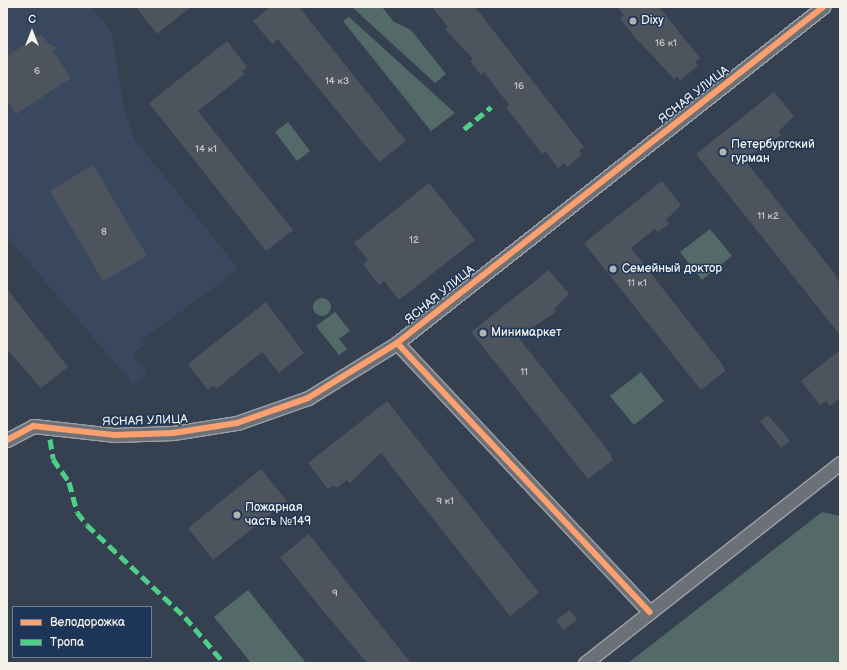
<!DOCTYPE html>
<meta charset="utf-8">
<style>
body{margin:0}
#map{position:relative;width:847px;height:670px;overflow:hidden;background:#354050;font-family:"Balsamiq Sans",sans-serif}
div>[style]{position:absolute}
.built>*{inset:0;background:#39485e}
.green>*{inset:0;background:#536a69}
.round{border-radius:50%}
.building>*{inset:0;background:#4e545d}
.roads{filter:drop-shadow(1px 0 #9ca0a6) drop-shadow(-1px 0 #9ca0a6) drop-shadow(0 1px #9ca0a6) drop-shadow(0 -1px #9ca0a6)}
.minor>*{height:13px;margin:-6.5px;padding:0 6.5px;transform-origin:6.5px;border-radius:6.5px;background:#6c7077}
.quiet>*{height:5px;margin-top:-2.5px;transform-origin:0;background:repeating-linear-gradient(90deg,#4dcf88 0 10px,transparent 0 15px)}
.cycleway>*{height:6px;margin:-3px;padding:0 3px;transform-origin:3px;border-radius:3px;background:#fca06f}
.dots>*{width:11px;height:11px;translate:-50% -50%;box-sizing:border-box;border:2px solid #1d3557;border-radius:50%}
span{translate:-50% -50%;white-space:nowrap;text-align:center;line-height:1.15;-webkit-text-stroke:3px #1d3557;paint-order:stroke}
.number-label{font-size:10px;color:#cacac5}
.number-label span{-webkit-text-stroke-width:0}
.poi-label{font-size:12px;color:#f4f1e8}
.left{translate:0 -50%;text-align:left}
.street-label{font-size:12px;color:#f4f1e8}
.frame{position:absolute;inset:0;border:8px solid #f4f1e8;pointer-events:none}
.legend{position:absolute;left:12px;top:606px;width:140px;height:52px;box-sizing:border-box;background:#1d3557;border:1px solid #738091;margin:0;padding:5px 7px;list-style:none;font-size:12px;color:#f4f1e8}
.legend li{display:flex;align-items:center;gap:8px;height:20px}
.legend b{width:20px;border:1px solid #738091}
.north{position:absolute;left:12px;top:12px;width:40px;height:40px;-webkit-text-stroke:3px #1d3557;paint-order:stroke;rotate:0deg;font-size:11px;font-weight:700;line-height:16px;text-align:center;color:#f4f1e8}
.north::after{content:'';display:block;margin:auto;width:14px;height:18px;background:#f4f1e8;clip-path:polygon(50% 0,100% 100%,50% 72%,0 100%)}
</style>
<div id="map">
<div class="built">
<i style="clip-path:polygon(7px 7px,92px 7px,112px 33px,123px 103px,135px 140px,239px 269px,142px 340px,145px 345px,132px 355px,148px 374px,133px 384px,7px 237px)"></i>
</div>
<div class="green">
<i style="clip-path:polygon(352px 7px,382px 7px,394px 22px,411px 30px,446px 74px,435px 83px)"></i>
<i style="clip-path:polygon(349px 17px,455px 113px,431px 131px,343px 21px)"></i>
<i style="clip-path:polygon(288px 122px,310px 151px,297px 161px,275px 132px)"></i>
<i style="clip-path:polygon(710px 229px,732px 256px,702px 280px,680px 252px)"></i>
<i class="round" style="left:313px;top:298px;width:18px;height:18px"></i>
<i style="clip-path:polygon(335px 312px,350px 331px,339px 339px,347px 349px,339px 355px,316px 326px)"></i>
<i style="clip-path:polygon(641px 372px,664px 401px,634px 425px,610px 396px)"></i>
<i style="clip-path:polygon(822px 512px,840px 516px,840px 663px,628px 663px)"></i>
<i style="clip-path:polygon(248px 590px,306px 663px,251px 663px,214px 617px)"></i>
</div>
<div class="building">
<i style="clip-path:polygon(136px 7px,191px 7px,157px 34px)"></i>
<i style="clip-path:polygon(270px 7px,299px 7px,406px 141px,379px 162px,278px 39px,272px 44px,253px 21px)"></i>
<i style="clip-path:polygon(432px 7px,475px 7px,584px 147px,579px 151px,582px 155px,567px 167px,564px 163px,558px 168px,545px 151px,542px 154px,506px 107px,509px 105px,484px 72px,481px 75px,470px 61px,473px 59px,445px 29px,448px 27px)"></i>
<i style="clip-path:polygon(617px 7px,659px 7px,700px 58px,695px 62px,698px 66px,680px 80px,677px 76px,674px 79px,634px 36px,620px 18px,624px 15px)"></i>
<i style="clip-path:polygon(41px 34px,48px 43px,57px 48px,53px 51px,71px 78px,16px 114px,7px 100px,7px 56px)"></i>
<i style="clip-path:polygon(227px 41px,247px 67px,242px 71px,245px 74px,198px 111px,293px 230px,266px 251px,149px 103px)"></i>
<i style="clip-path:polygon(774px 92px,794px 116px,779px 131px,781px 135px,744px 159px,835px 274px,840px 285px,840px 335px,696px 154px)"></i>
<i style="clip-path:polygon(93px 165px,147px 256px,103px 281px,50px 191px)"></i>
<i style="clip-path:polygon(662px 181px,681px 205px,666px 220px,669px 224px,658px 232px,655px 229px,631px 248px,722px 364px,725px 371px,701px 390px,584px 243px)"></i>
<i style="clip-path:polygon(429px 183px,475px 240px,399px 300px,384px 281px,379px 285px,363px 264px,368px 260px,354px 243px)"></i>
<i style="clip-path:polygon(549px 270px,569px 294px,554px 309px,556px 312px,518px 337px,610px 453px,613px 460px,588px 479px,471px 332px)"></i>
<i style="clip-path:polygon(7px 289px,68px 367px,41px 388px,7px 349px)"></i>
<i style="clip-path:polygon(266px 302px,304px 353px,279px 373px,262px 352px,216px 389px,214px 385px,208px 390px,188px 364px)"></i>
<i style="clip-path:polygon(840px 350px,840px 398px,830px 406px,826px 401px,820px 405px,801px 381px)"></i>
<i style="clip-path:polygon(387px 401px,539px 593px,510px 616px,381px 453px,350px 483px,347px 480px,337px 488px,334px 485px,328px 489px,308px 463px)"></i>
<i style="clip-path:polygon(768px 415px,790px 441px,781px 448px,760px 421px)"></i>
<i style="clip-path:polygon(261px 469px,287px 501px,213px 560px,188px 528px)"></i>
<i style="clip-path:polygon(309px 534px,390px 637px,411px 663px,367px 663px,323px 611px,280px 557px)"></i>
<i style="clip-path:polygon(570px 610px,577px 620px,563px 630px,556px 620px)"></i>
</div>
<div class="roads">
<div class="minor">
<i style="left:397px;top:343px;width:369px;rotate:46.8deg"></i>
<i style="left:7px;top:440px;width:30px;rotate:-28deg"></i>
<i style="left:33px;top:426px;width:81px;rotate:6.3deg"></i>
<i style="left:114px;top:435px;width:59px;rotate:-1.9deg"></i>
<i style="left:173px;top:433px;width:65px;rotate:-8.9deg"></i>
<i style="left:237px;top:423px;width:75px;rotate:-19.4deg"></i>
<i style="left:308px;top:398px;width:105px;rotate:-31.7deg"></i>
<i style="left:397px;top:343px;width:543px;rotate:-38.26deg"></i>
<i style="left:585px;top:663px;width:324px;rotate:-38.1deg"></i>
</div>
</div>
<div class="quiet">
<i style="left:464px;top:129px;width:35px;rotate:-39deg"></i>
<i style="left:50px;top:439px;width:20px;rotate:81deg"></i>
<i style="left:53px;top:459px;width:28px;rotate:55deg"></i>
<i style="left:69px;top:482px;width:31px;rotate:75deg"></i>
<i style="left:77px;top:512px;width:16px;rotate:52deg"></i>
<i style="left:87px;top:525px;width:134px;rotate:43.2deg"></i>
<i style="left:185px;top:617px;width:60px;rotate:49.7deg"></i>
</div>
<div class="cycleway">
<i style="left:397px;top:343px;width:369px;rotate:46.8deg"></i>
<i style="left:7px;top:440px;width:30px;rotate:-28deg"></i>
<i style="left:33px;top:426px;width:81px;rotate:6.3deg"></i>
<i style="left:114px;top:435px;width:59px;rotate:-1.9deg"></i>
<i style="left:173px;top:433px;width:65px;rotate:-8.9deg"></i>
<i style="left:237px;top:423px;width:75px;rotate:-19.4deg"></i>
<i style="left:308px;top:398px;width:105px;rotate:-31.7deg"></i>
<i style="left:397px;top:343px;width:543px;rotate:-38.26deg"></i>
</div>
<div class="dots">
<i style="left:633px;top:21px;background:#b1b3b3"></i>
<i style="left:723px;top:152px;background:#b1b3b3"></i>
<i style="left:613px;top:269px;background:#b1b3b3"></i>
<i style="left:483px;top:333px;background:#b1b3b3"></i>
<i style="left:237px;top:515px;background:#b1b3b3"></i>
</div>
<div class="number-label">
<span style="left:666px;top:44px">16 к1</span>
<span style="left:37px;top:72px">6</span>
<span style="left:337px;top:82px">14 к3</span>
<span style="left:519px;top:87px">16</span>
<span style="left:206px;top:150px">14 к1</span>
<span style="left:768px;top:217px">11 к2</span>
<span style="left:104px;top:233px">8</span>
<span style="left:414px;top:241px">12</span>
<span style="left:637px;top:284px">11 к1</span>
<span style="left:524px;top:373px">11</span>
<span style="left:445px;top:502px">9 к1</span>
<span style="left:335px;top:594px">9</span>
</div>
<div class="poi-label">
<span class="left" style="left:641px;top:21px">Dixy</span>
<span class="left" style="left:731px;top:152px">Петербургский<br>гурман</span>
<span class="left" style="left:622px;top:269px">Семейный доктор</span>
<span class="left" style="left:491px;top:333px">Минимаркет</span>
<span class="left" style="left:245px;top:515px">Пожарная<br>чаcть №149</span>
</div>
<div class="street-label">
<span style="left:694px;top:95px;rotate:-38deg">ЯСНАЯ УЛИЦА</span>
<span style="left:440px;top:295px;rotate:-39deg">ЯСНАЯ УЛИЦА</span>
<span style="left:145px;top:421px;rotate:-2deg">ЯСНАЯ УЛИЦА</span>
</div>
<div class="frame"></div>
<ul class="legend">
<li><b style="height:5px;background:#fca06f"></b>Велодорожка</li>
<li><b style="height:5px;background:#4dcf88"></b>Тропа</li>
</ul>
<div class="north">С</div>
</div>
